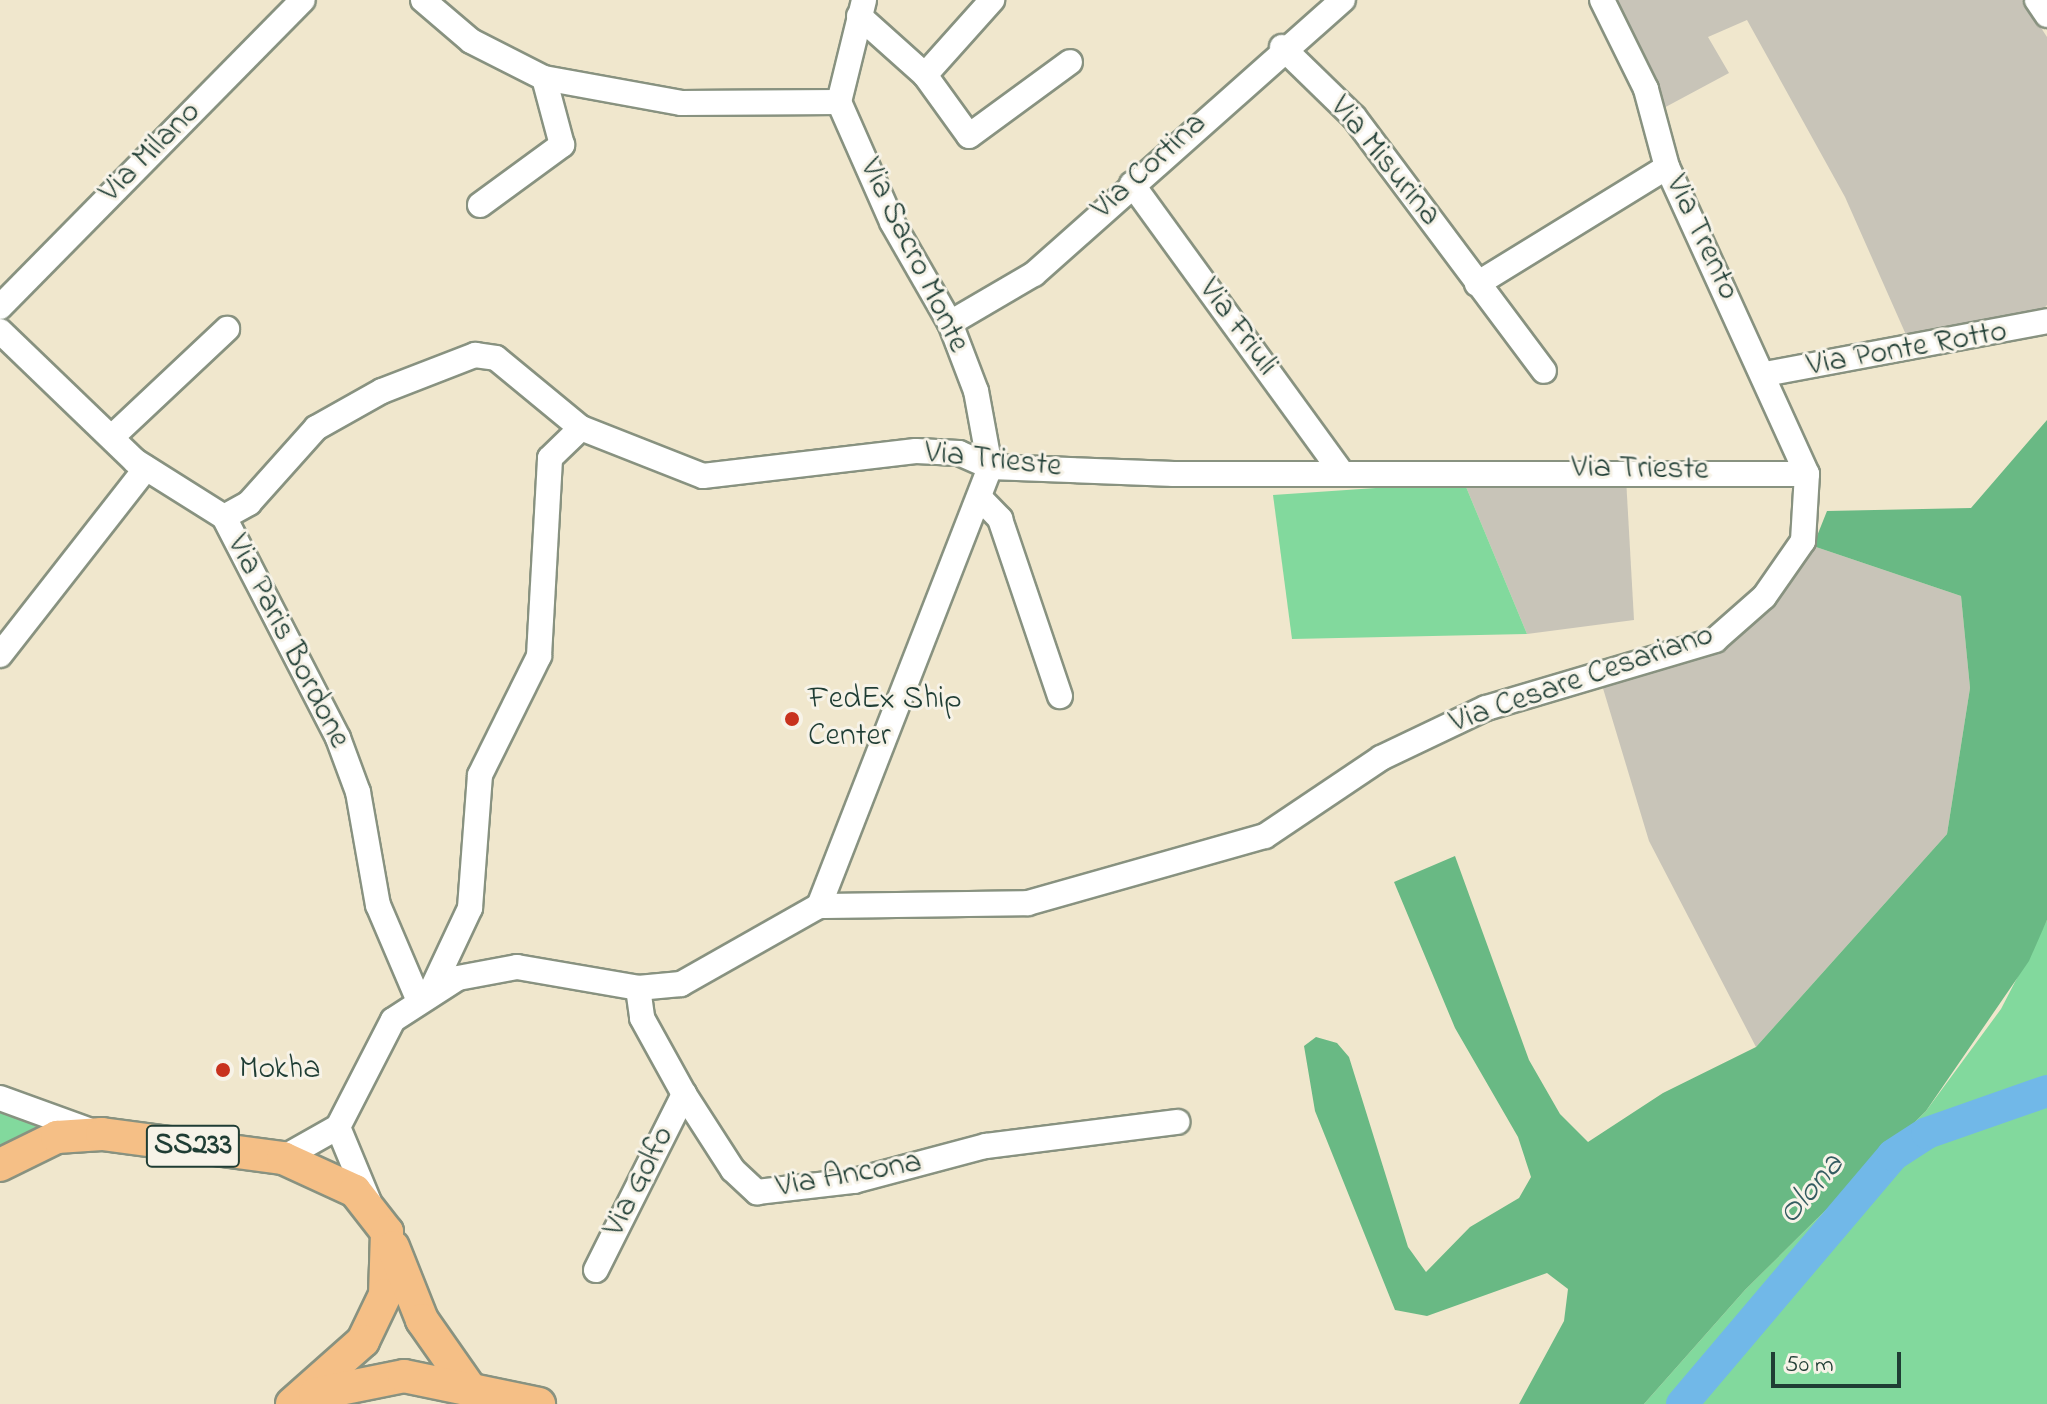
<!DOCTYPE html>
<style>
body{margin:0}
#map{position:relative;width:2047px;height:1404px;overflow:hidden;background:#f0e7cd;font-family:"Indie Flower",sans-serif}
div>[style]{position:absolute}
.industrial>*{inset:0;background:#c8c4b8}
.green>*{inset:0;background:#82d99d}
.forest>*{inset:0;background:#69b984}
.river>*{height:32px;margin:-16px;padding:0 16px;transform-origin:16px;border-radius:16px;background:#71b8e8}
.roads{filter:drop-shadow(2px 0 #889280) drop-shadow(-2px 0 #889280) drop-shadow(0 2px #889280) drop-shadow(0 -2px #889280)}
.minor>*{height:24px;margin:-12px;padding:0 12px;transform-origin:12px;border-radius:12px;background:#fff}
.major>*{height:32px;margin:-16px;padding:0 16px;transform-origin:16px;border-radius:16px;background:#f5bf86}
.dots>*{width:22px;height:22px;translate:-50% -50%;box-sizing:border-box;border:4px solid #f7f3e8;border-radius:50%}
span{translate:-50% -50%;white-space:nowrap;text-align:center;line-height:1.15;-webkit-text-stroke:6px #f7f3e8;paint-order:stroke}
.shield-label span{padding:2px 6px;background:#f7f3e8;border:2px solid;border-radius:6px;-webkit-text-stroke-width:0}
.shield-label{font-size:30px;color:#1f3d34;font-weight:700}
.street-label{font-size:32px;color:#1f3d34}
.poi-label{font-size:32px;color:#1f3d34}
.left{translate:0 -50%;text-align:left}
.water-label{font-size:34px;color:#345c61;font-style:italic}
.scale{position:absolute;left:1771px;top:1352px;width:130px;height:36px;box-sizing:border-box;border:4px solid #1f3d34;border-top:0;padding-left:10px;font-size:24px;line-height:28px;white-space:nowrap;color:#1f3d34;-webkit-text-stroke:6px #f7f3e8;paint-order:stroke}
</style>
<div id="map">
<div class="industrial">
<i style="clip-path:polygon(1613px 0,2023px 0,2047px 37px,2047px 305px,2037px 316px,1907px 337px,1845px 197px,1747px 20px,1708px 37px,1729px 73px,1660px 110px)"></i>
<i style="clip-path:polygon(1626px 478px,1634px 620px,1527px 634px,1464px 482px)"></i>
<i style="clip-path:polygon(1813px 546px,1961px 596px,1970px 688px,1947px 834px,1756px 1047px,1649px 841px,1602px 685px,1719px 647px,1769px 612px)"></i>
</div>
<div class="green">
<i style="clip-path:polygon(1464px 482px,1527px 634px,1292px 639px,1273px 495px)"></i>
<i style="clip-path:polygon(2047px 920px,2047px 1404px,1644px 1404px,1745px 1290px,1926px 1111px,2001px 1009px)"></i>
<i style="clip-path:polygon(0 1110px,11px 1116px,38px 1127px,0 1147px)"></i>
</div>
<div class="forest">
<i style="clip-path:polygon(2047px 420px,2047px 920px,2029px 961px,1926px 1111px,1745px 1290px,1644px 1404px,1519px 1404px,1564px 1321px,1568px 1289px,1547px 1273px,1427px 1316px,1395px 1310px,1315px 1111px,1304px 1046px,1316px 1037px,1337px 1043px,1349px 1057px,1408px 1247px,1426px 1272px,1470px 1227px,1519px 1198px,1531px 1177px,1518px 1137px,1455px 1028px,1394px 882px,1455px 856px,1529px 1060px,1560px 1114px,1588px 1142px,1663px 1093px,1756px 1047px,1947px 834px,1970px 688px,1961px 596px,1813px 546px,1827px 511px,1971px 508px)"></i>
</div>
<div class="river">
<i style="left:1682px;top:1404px;width:326px;rotate:-49.7deg"></i>
<i style="left:1893px;top:1155px;width:40px;rotate:-32.9deg"></i>
<i style="left:1927px;top:1133px;width:127px;rotate:-19.3deg"></i>
</div>
<div class="roads">
<div class="minor">
<i style="left:423px;top:0;width:63px;rotate:40.5deg"></i>
<i style="left:471px;top:41px;width:82px;rotate:26.9deg"></i>
<i style="left:544px;top:78px;width:139px;rotate:10.3deg"></i>
<i style="left:681px;top:103px;width:158px;rotate:-0.4deg"></i>
<i style="left:2037px;top:0;width:18px;rotate:56deg"></i>
<i style="left:859px;top:16px;width:89px;rotate:41.8deg"></i>
<i style="left:925px;top:75px;width:75px;rotate:54.2deg"></i>
<i style="left:969px;top:136px;width:125px;rotate:-36.2deg"></i>
<i style="left:1282px;top:47px;width:100px;rotate:44.2deg"></i>
<i style="left:1354px;top:117px;width:317px;rotate:53.2deg"></i>
<i style="left:925px;top:75px;width:101px;rotate:-48.2deg"></i>
<i style="left:1132px;top:184px;width:357px;rotate:54deg"></i>
<i style="left:480px;top:205px;width:102px;rotate:-36.2deg"></i>
<i style="left:562px;top:145px;width:69px;rotate:-105deg"></i>
<i style="left:1477px;top:284px;width:223px;rotate:-31.6deg"></i>
<i style="left:0;top:307px;width:431px;rotate:-45.4deg"></i>
<i style="left:950px;top:323px;width:97px;rotate:-30.3deg"></i>
<i style="left:1034px;top:274px;width:413px;rotate:-41.6deg"></i>
<i style="left:0;top:331px;width:187px;rotate:43.9deg"></i>
<i style="left:135px;top:461px;width:105px;rotate:32.2deg"></i>
<i style="left:224px;top:517px;width:249px;rotate:62.7deg"></i>
<i style="left:338px;top:738px;width:58px;rotate:69.7deg"></i>
<i style="left:358px;top:792px;width:115px;rotate:80deg"></i>
<i style="left:378px;top:905px;width:102px;rotate:66.9deg"></i>
<i style="left:1765px;top:374px;width:287px;rotate:-10.6deg"></i>
<i style="left:112px;top:437px;width:158px;rotate:-43.2deg"></i>
<i style="left:981px;top:499px;width:28px;rotate:46deg"></i>
<i style="left:1000px;top:519px;width:187px;rotate:71.3deg"></i>
<i style="left:224px;top:517px;width:29px;rotate:-29deg"></i>
<i style="left:249px;top:503px;width:101px;rotate:-48.2deg"></i>
<i style="left:316px;top:428px;width:76px;rotate:-29.3deg"></i>
<i style="left:382px;top:391px;width:100px;rotate:-21.2deg"></i>
<i style="left:475px;top:355px;width:21px;rotate:8deg"></i>
<i style="left:496px;top:358px;width:110px;rotate:39.5deg"></i>
<i style="left:581px;top:428px;width:131px;rotate:21.5deg"></i>
<i style="left:703px;top:476px;width:214px;rotate:-6.7deg"></i>
<i style="left:916px;top:451px;width:43px;rotate:2.7deg"></i>
<i style="left:959px;top:453px;width:34px;rotate:24deg"></i>
<i style="left:990px;top:467px;width:184px;rotate:2.2deg"></i>
<i style="left:1174px;top:474px;width:633px"></i>
<i style="left:0;top:655px;width:237px;rotate:-52deg"></i>
<i style="left:819px;top:906px;width:471px;rotate:-68.7deg"></i>
<i style="left:990px;top:467px;width:77px;rotate:-100.4deg"></i>
<i style="left:976px;top:391px;width:73px;rotate:-110.9deg"></i>
<i style="left:950px;top:323px;width:116px;rotate:-119.9deg"></i>
<i style="left:892px;top:222px;width:131px;rotate:-113.8deg"></i>
<i style="left:839px;top:102px;width:105px;rotate:-76.2deg"></i>
<i style="left:638px;top:988px;width:30px;rotate:82deg"></i>
<i style="left:642px;top:1018px;width:87px;rotate:61.1deg"></i>
<i style="left:684px;top:1094px;width:90px;rotate:57.2deg"></i>
<i style="left:733px;top:1170px;width:33px;rotate:43deg"></i>
<i style="left:757px;top:1192px;width:98px;rotate:-6.5deg"></i>
<i style="left:854px;top:1181px;width:137px;rotate:-14.9deg"></i>
<i style="left:986px;top:1146px;width:193px;rotate:-7.2deg"></i>
<i style="left:431px;top:991px;width:92px;rotate:-64.8deg"></i>
<i style="left:470px;top:908px;width:133px;rotate:-85.7deg"></i>
<i style="left:480px;top:775px;width:133px;rotate:-63.6deg"></i>
<i style="left:539px;top:656px;width:198px;rotate:-86.8deg"></i>
<i style="left:550px;top:458px;width:43px;rotate:-44.1deg"></i>
<i style="left:0;top:1098px;width:94px;rotate:20deg"></i>
<i style="left:338px;top:1127px;width:81px;rotate:67.5deg"></i>
<i style="left:283px;top:1158px;width:63px;rotate:-29.4deg"></i>
<i style="left:338px;top:1127px;width:120px;rotate:-62.8deg"></i>
<i style="left:393px;top:1020px;width:77px;rotate:-32.9deg"></i>
<i style="left:458px;top:978px;width:60px;rotate:-10.6deg"></i>
<i style="left:517px;top:967px;width:123px;rotate:9.8deg"></i>
<i style="left:638px;top:988px;width:43px;rotate:-5.3deg"></i>
<i style="left:681px;top:984px;width:159px;rotate:-29.5deg"></i>
<i style="left:819px;top:906px;width:209px;rotate:-0.8deg"></i>
<i style="left:1028px;top:903px;width:246px;rotate:-15.8deg"></i>
<i style="left:1265px;top:836px;width:140px;rotate:-33.9deg"></i>
<i style="left:1381px;top:758px;width:116px;rotate:-25.5deg"></i>
<i style="left:1486px;top:708px;width:239px;rotate:-16.5deg"></i>
<i style="left:1715px;top:640px;width:65px;rotate:-41.3deg"></i>
<i style="left:1764px;top:597px;width:68px;rotate:-55.1deg"></i>
<i style="left:1803px;top:541px;width:67px;rotate:-86.6deg"></i>
<i style="left:1807px;top:474px;width:337px;rotate:-114.5deg"></i>
<i style="left:1667px;top:167px;width:81px;rotate:-105.1deg"></i>
<i style="left:1646px;top:89px;width:99px;rotate:-116.3deg"></i>
<i style="left:596px;top:1270px;width:197px;rotate:-63.4deg"></i>
</div>
<div class="major">
<i style="left:0;top:1165px;width:64px;rotate:-26.2deg"></i>
<i style="left:57px;top:1137px;width:45px;rotate:-3.8deg"></i>
<i style="left:102px;top:1134px;width:183px;rotate:7.6deg"></i>
<i style="left:283px;top:1158px;width:79px;rotate:24.6deg"></i>
<i style="left:355px;top:1191px;width:52px;rotate:52deg"></i>
<i style="left:387px;top:1232px;width:63px;rotate:91.8deg"></i>
<i style="left:385px;top:1295px;width:51px;rotate:115.6deg"></i>
<i style="left:363px;top:1341px;width:95px;rotate:138.4deg"></i>
<i style="left:393px;top:1247px;width:79px;rotate:68.3deg"></i>
<i style="left:422px;top:1320px;width:82px;rotate:55deg"></i>
<i style="left:315px;top:1394px;width:91px;rotate:-11.4deg"></i>
<i style="left:404px;top:1376px;width:138px;rotate:11.7deg"></i>
</div>
</div>
<div class="dots">
<i style="left:792px;top:719px;background:#c8321e"></i>
<i style="left:223px;top:1070px;background:#c8321e"></i>
</div>
<div class="shield-label">
<span style="left:193px;top:1146px">SS233</span>
</div>
<div class="street-label">
<span style="left:151px;top:153px;rotate:-45deg">Via Milano</span>
<span style="left:1384px;top:162px;rotate:51deg">Via Misurina</span>
<span style="left:1150px;top:167px;rotate:-42deg">Via Cortina</span>
<span style="left:1701px;top:238px;rotate:65deg">Via Trento</span>
<span style="left:913px;top:256px;rotate:64deg">Via Sacro Monte</span>
<span style="left:1237px;top:328px;rotate:54deg">Via Friuli</span>
<span style="left:1907px;top:350px;rotate:-10deg">Via Ponte Rotto</span>
<span style="left:993px;top:461px;rotate:6deg">Via Trieste</span>
<span style="left:1640px;top:470px;rotate:1deg">Via Trieste</span>
<span style="left:287px;top:642px;rotate:63deg">Via Paris Bordone</span>
<span style="left:1582px;top:680px;rotate:-19deg">Via Cesare Cesariano</span>
<span style="left:849px;top:1176px;rotate:-10deg">Via Ancona</span>
<span style="left:640px;top:1182px;rotate:-63deg">Via Golfo</span>
</div>
<div class="poi-label">
<span class="left" style="left:808px;top:719px">FedEx Ship<br>Center</span>
<span class="left" style="left:239px;top:1070px">Mokha</span>
</div>
<div class="water-label">
<span style="left:1812px;top:1190px;rotate:-49deg">Olona</span>
</div>
<div class="scale">50 m</div>
</div>
